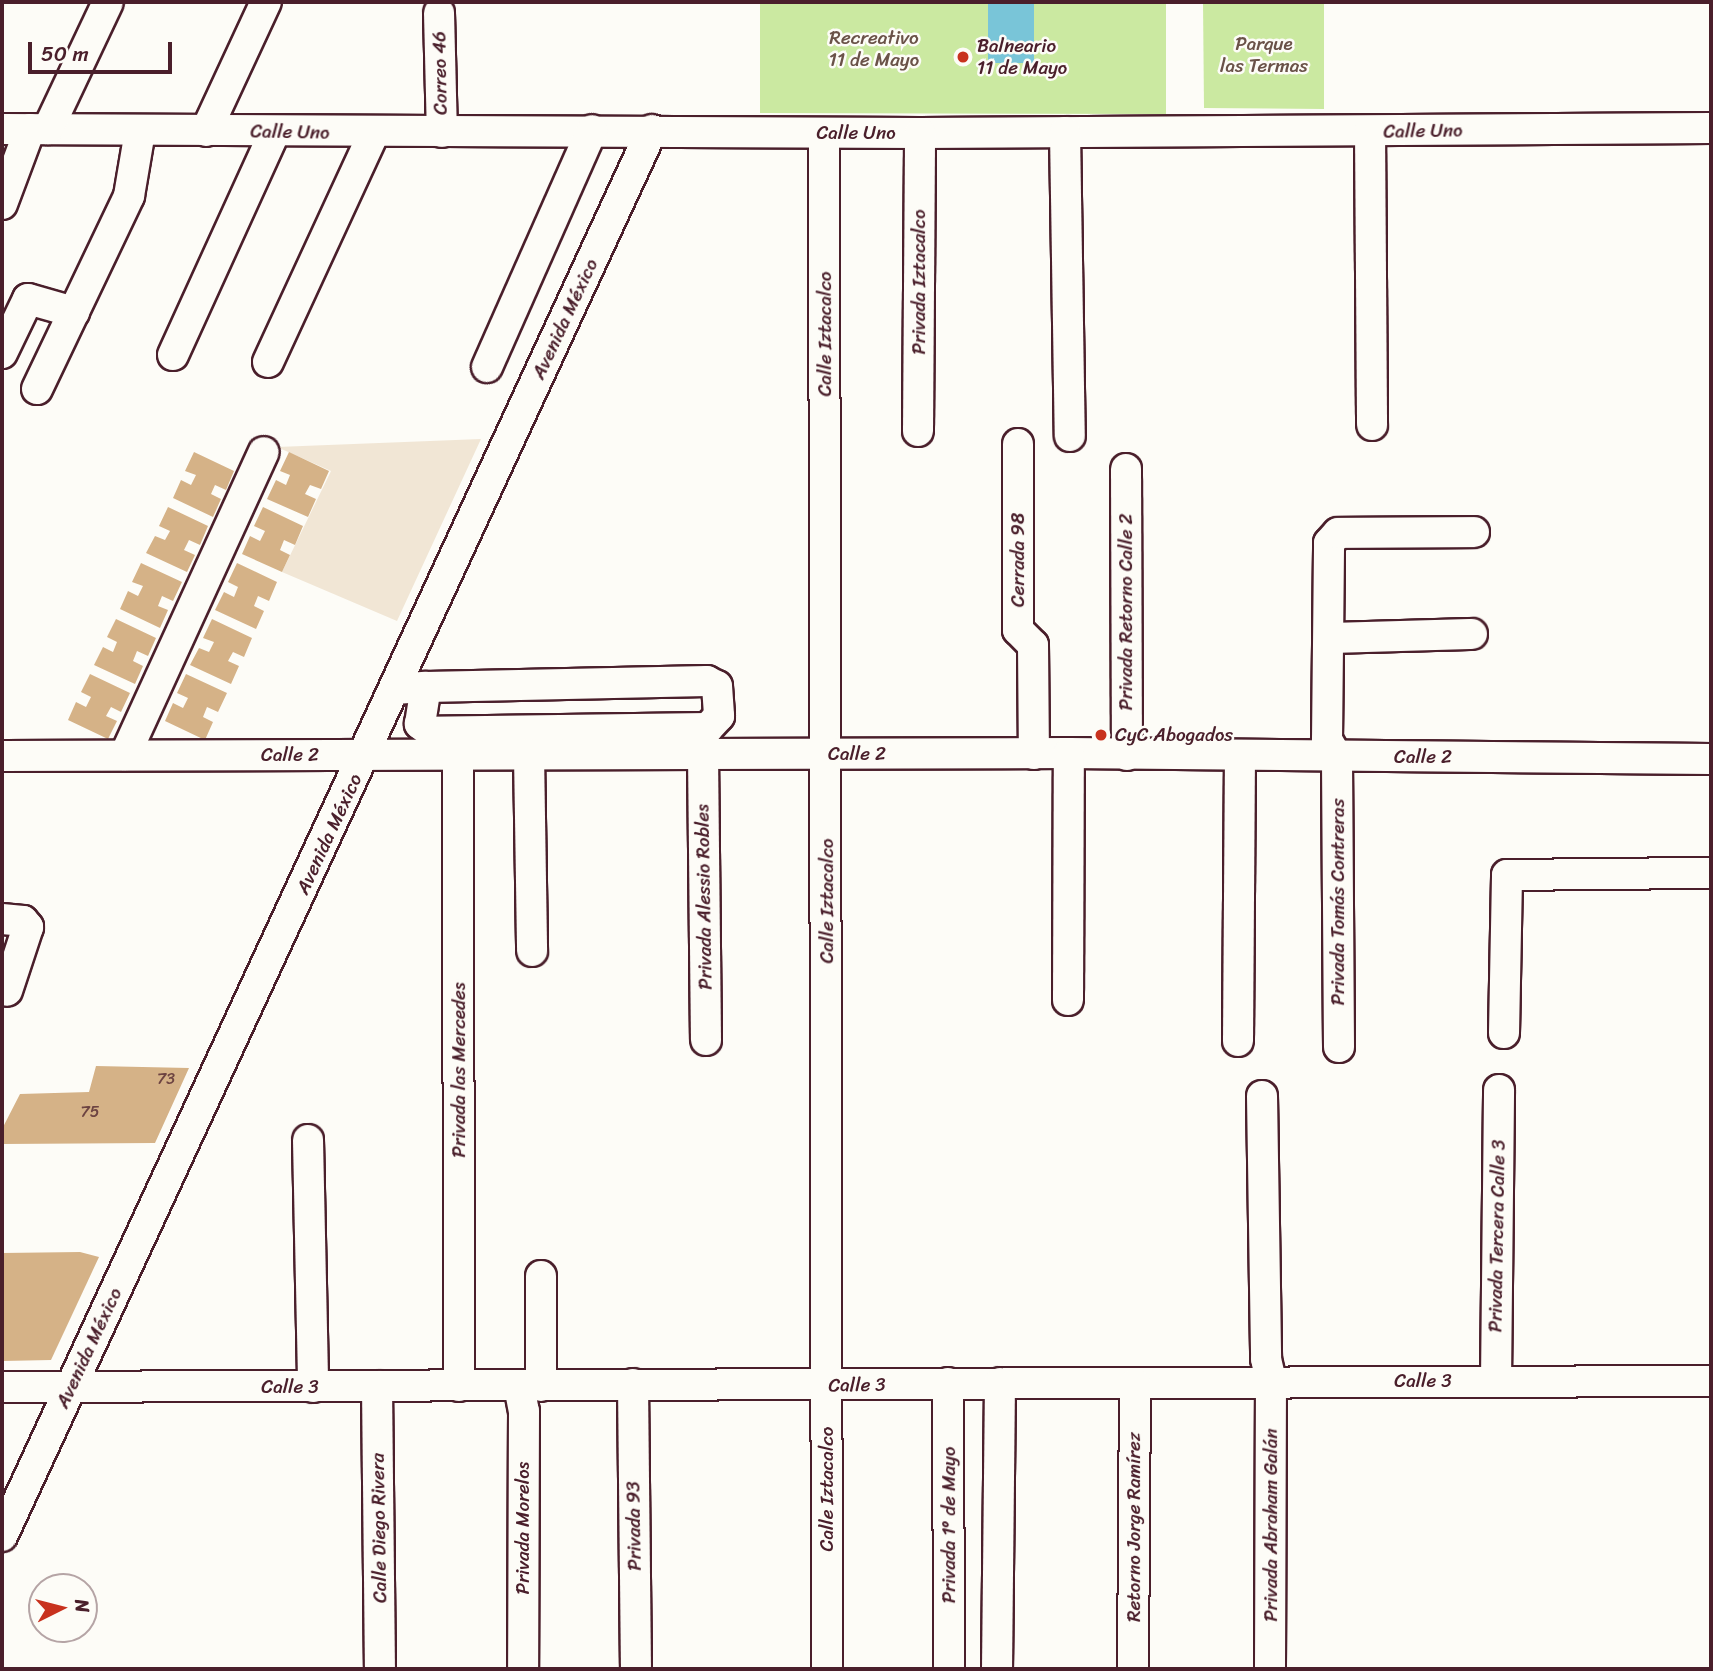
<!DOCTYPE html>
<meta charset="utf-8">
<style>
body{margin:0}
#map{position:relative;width:1713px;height:1671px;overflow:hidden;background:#fdfcf7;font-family:Sriracha,sans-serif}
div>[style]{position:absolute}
.built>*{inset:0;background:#f1e6d5}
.green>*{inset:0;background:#cbe9a1}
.water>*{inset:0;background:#79c5d8}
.building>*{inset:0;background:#d5b287}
.roads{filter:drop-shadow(2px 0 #4a1f2b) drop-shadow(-2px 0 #4a1f2b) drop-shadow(0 2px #4a1f2b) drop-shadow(0 -2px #4a1f2b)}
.minor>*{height:30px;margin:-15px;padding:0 15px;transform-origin:15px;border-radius:15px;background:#fdfcf7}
.dots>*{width:19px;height:19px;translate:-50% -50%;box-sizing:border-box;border:4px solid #fdfcf7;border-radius:50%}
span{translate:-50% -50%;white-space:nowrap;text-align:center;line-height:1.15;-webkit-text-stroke:5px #fdfcf7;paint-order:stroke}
.number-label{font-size:16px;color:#6d4442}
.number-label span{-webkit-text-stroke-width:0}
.park-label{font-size:19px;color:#6a5248}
.poi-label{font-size:19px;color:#4a1f2b}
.left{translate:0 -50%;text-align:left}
.street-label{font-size:19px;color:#4a1f2b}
.frame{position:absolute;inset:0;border:4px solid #4a1f2b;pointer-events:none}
.north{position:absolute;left:28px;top:1573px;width:70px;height:70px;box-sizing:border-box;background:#fdfcf7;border:2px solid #b5a4a5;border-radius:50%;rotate:84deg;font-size:19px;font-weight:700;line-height:28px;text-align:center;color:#4a1f2b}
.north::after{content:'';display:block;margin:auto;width:24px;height:32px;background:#c8321e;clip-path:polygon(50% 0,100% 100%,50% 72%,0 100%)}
.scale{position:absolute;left:28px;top:42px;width:144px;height:32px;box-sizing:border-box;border:4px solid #4a1f2b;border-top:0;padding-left:9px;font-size:21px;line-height:24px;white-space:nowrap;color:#4a1f2b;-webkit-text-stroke:5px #fdfcf7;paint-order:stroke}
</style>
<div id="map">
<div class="built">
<i style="clip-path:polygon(481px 439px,397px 621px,282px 572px,331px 471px,277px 447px)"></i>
</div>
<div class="green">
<i style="clip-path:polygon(760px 2px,1166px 2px,1166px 114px,760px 113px)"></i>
<i style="clip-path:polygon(1203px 2px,1324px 2px,1324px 109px,1204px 108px)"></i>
</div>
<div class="water">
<i style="clip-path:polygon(988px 2px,1034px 2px,1034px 63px,988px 63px)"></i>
</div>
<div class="building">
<i style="clip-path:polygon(194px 452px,234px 471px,226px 490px,215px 485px,211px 494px,221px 499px,213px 517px,173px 498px,181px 480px,191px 485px,196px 475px,185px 471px)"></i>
<i style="clip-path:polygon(289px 452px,329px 471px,321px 489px,310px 485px,305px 494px,316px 499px,308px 517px,267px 499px,276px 480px,286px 485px,290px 475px,280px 471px)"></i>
<i style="clip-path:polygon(168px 507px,208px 526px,200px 545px,189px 540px,184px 550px,195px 555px,187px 572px,146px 553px,155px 536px,165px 540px,170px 531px,159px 526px)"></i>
<i style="clip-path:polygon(263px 507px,303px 526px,295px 545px,284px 540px,280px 550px,290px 555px,282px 572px,242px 554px,250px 536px,260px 541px,265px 531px,254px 526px)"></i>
<i style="clip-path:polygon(141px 563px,182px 582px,173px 601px,162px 596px,158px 606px,168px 610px,160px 628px,120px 609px,128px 591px,138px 596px,143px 586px,132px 582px)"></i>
<i style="clip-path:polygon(237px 563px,277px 582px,269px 601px,258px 596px,254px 606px,264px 611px,256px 629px,215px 610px,224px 592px,234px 597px,238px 587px,228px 582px)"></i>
<i style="clip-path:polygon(116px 619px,156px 638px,148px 656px,137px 651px,133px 661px,143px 666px,135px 684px,94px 665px,103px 647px,113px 652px,117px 642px,107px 637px)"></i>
<i style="clip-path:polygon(212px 619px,252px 638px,244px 657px,233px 652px,228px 661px,239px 666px,231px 684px,190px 665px,199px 648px,209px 652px,214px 642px,203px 638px)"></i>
<i style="clip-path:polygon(90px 674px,130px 693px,121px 712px,111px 707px,106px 716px,117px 721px,108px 739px,68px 720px,76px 702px,86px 707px,91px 697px,81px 692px)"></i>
<i style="clip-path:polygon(186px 674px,227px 693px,218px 712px,207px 707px,203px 717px,213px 722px,205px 740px,165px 721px,173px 703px,183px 708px,188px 698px,177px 693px)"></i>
<i style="clip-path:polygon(96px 1066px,189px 1068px,155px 1143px,2px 1144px,2px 1129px,20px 1094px,89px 1092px)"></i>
<i style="clip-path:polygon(80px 1252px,99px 1257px,51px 1360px,2px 1361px,2px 1253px)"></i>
</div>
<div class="roads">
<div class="minor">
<i style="left:439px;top:13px;width:119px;rotate:88.6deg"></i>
<i style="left:2px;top:129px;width:918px;rotate:0.25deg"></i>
<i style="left:920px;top:133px;width:791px;rotate:-0.36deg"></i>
<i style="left:48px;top:129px;width:140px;rotate:-64.7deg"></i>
<i style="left:206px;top:131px;width:142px;rotate:-65.1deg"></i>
<i style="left:1370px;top:131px;width:294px;rotate:89.6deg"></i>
<i style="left:1065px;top:132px;width:304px;rotate:89.1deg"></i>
<i style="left:824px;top:133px;width:1536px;rotate:89.89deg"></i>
<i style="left:2px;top:204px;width:80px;rotate:-69.5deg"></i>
<i style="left:2px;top:353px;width:60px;rotate:-64.3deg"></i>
<i style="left:28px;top:299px;width:48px;rotate:15.8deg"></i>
<i style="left:173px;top:355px;width:246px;rotate:-65.5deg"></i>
<i style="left:268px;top:362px;width:252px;rotate:-65.2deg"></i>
<i style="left:487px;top:367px;width:259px;rotate:-66.1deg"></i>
<i style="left:37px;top:389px;width:214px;rotate:-64.5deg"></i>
<i style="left:129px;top:196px;width:66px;rotate:-80.4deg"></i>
<i style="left:918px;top:431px;width:298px;rotate:-89.6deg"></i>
<i style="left:1018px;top:444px;width:186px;rotate:90deg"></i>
<i style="left:1018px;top:630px;width:21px;rotate:45deg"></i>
<i style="left:1033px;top:645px;width:109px;rotate:89.5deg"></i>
<i style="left:1126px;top:469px;width:286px;rotate:89.8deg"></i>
<i style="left:1329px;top:638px;width:143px;rotate:-1.6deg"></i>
<i style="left:395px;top:689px;width:31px;rotate:-4deg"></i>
<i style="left:426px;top:687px;width:281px;rotate:-1.2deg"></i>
<i style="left:707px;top:681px;width:11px;rotate:27deg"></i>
<i style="left:717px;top:686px;width:30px;rotate:86deg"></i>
<i style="left:719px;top:716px;width:16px;rotate:133deg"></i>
<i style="left:708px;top:728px;width:277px;rotate:179.2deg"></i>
<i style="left:431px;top:732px;width:14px;rotate:-144deg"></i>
<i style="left:420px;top:724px;width:37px;rotate:-81deg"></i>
<i style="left:529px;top:754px;width:197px;rotate:89.1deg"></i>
<i style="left:703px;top:754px;width:286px;rotate:89.4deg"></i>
<i style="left:125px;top:755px;width:333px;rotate:-65.4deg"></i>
<i style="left:458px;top:755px;width:631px;rotate:89.91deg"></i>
<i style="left:2px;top:756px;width:1067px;rotate:-0.16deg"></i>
<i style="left:1069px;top:753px;width:642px;rotate:0.54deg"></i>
<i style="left:2px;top:919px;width:21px;rotate:5deg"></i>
<i style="left:23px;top:921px;width:8px;rotate:50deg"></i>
<i style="left:28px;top:927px;width:67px;rotate:108.2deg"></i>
<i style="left:1068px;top:1000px;width:247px;rotate:-89.8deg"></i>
<i style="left:1504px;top:1033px;width:158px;rotate:-88.9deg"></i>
<i style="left:1507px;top:875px;width:204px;rotate:-0.6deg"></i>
<i style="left:1238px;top:1041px;width:284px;rotate:-89.6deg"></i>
<i style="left:1339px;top:1047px;width:290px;rotate:-90.4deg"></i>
<i style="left:1337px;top:757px;width:20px;rotate:-120deg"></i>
<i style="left:1327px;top:740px;width:197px;rotate:-89.4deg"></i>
<i style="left:1329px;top:543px;width:13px;rotate:-48deg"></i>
<i style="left:1338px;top:533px;width:136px;rotate:-0.4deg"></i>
<i style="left:1262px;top:1096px;width:263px;rotate:89.1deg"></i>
<i style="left:1266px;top:1359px;width:23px;rotate:77deg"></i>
<i style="left:1271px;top:1381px;width:288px;rotate:90.2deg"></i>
<i style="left:308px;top:1140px;width:247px;rotate:88.8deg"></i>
<i style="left:541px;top:1276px;width:110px;rotate:90deg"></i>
<i style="left:1496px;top:1382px;width:292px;rotate:-89.4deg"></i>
<i style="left:948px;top:1383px;width:284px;rotate:89.8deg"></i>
<i style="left:633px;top:1384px;width:283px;rotate:89.4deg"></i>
<i style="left:377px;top:1386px;width:283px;rotate:89.4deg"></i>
<i style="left:519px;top:1386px;width:25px;rotate:79deg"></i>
<i style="left:524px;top:1411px;width:258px;rotate:90.2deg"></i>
<i style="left:2px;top:1387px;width:1709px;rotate:-0.2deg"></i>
<i style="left:2px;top:1536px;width:1549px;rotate:-65.19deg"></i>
<i style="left:997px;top:1669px;width:286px;rotate:-89.4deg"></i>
<i style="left:1133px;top:1669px;width:285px;rotate:-89.6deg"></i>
</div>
</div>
<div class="dots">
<i style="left:963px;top:57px;background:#c8321e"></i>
<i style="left:1101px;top:735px;background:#c8321e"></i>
</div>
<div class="number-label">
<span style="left:166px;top:1079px">73</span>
<span style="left:90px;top:1112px">75</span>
</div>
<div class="park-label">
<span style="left:874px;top:49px">Recreativo<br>11 de Mayo</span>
<span style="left:1264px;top:55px">Parque<br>las Termas</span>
</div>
<div class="poi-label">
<span class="left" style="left:977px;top:57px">Balneario<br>11 de Mayo</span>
<span class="left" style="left:1115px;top:735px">CyC Abogados</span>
</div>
<div class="street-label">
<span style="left:440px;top:73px;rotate:-91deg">Correo 46</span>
<span style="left:1423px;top:131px;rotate:-1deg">Calle Uno</span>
<span style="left:290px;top:132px;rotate:1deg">Calle Uno</span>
<span style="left:856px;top:133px">Calle Uno</span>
<span style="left:919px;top:282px;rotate:-90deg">Privada Iztacalco</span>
<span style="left:565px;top:319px;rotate:-65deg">Avenida México</span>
<span style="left:825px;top:334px;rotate:-90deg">Calle Iztacalco</span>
<span style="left:1018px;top:560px;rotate:-90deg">Cerrada 98</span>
<span style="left:1126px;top:612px;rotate:-90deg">Privada Retorno Calle 2</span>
<span style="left:857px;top:754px">Calle 2</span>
<span style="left:290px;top:755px">Calle 2</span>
<span style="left:1423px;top:757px">Calle 2</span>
<span style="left:329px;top:834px;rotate:-65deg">Avenida México</span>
<span style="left:704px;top:897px;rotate:-91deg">Privada Alessio Robles</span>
<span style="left:827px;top:901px;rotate:-90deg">Calle Iztacalco</span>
<span style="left:1338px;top:902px;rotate:-90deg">Privada Tomás Contreras</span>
<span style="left:459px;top:1070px;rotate:-90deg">Privada las Mercedes</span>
<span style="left:1497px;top:1236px;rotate:-89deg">Privada Tercera Calle 3</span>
<span style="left:89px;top:1348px;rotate:-65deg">Avenida México</span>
<span style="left:1423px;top:1381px">Calle 3</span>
<span style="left:857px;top:1385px;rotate:-1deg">Calle 3</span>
<span style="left:290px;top:1387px">Calle 3</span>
<span style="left:827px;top:1489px;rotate:-90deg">Calle Iztacalco</span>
<span style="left:949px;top:1525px;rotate:-90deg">Privada 1º de Mayo</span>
<span style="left:1271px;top:1525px;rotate:-90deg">Privada Abraham Galán</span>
<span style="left:634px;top:1526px;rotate:-91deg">Privada 93</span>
<span style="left:1134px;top:1527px;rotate:-90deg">Retorno Jorge Ramírez</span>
<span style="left:379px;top:1528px;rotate:-91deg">Calle Diego Rivera</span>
<span style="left:523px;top:1528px;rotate:-90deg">Privada Morelos</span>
</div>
<div class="frame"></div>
<div class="north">N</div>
<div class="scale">50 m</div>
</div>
